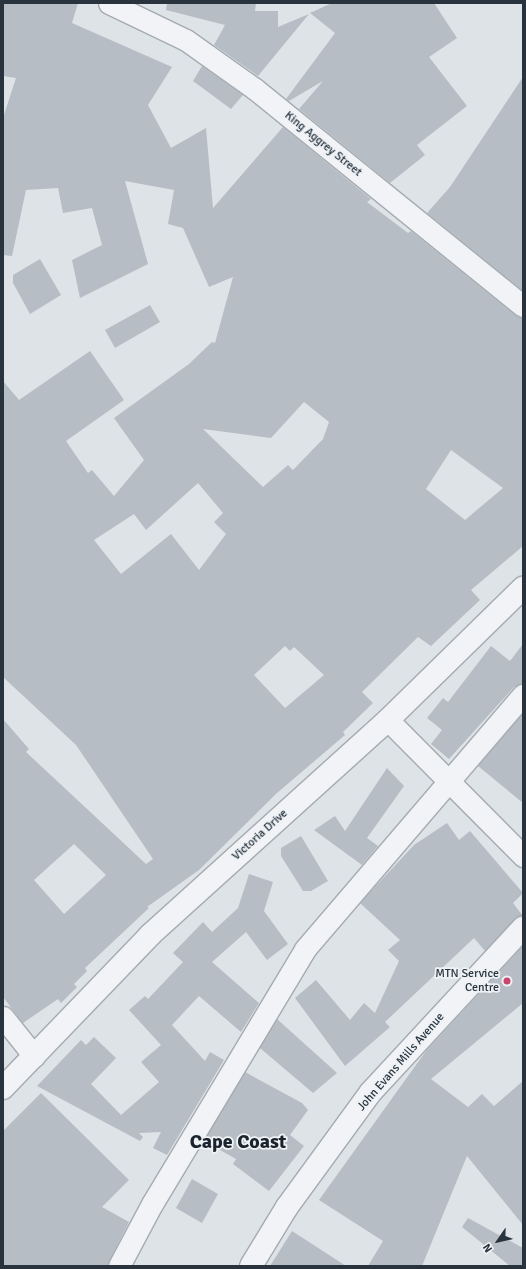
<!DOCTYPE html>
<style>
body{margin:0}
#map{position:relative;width:526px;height:1269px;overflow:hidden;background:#dee3e7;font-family:Signika,sans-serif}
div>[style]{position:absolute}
.building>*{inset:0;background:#b6bdc4}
.roads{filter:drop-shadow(1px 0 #a4abb1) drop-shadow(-1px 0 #a4abb1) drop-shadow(0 1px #a4abb1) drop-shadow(0 -1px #a4abb1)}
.minor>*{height:21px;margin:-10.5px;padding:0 10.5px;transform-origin:10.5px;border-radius:10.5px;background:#f1f3f6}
.tertiary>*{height:22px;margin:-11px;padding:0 11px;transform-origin:11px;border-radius:11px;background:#f1f3f6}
.dots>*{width:11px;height:11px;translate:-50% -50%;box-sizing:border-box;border:2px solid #eef2f5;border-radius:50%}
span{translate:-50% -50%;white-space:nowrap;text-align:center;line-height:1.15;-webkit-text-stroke:3.5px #eef2f5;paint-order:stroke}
.street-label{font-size:12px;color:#28333e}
.poi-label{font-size:12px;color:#28333e}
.right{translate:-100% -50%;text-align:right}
.town-label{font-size:20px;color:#1a242e;font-weight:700}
.frame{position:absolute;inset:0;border:4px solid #28333e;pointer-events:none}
.north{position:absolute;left:478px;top:1221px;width:40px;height:40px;-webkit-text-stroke:3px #eef2f5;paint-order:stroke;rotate:236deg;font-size:11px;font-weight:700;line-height:16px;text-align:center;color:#28333e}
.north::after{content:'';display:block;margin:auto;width:14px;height:18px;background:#28333e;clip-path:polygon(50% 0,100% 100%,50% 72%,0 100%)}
</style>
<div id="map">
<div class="building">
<i style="clip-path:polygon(evenodd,3px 3px,78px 3px,72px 23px,172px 67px,148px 105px,171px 148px,206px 128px,213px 208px,283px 127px,371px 199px,367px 202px,408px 233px,411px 231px,515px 315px,523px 318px,523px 546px,471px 590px,480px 600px,431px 646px,418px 637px,362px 692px,373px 703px,343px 732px,345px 735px,277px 793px,199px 870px,147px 907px,149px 908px,85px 968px,87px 971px,74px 984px,77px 987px,61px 1003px,58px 999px,23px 1023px,3px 997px,3px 719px,29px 749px,26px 752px,146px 864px,153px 859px,76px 745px,3px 677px,3px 381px,19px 400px,90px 351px,124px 400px,66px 441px,88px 473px,92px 470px,114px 496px,144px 460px,114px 418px,189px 364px,212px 342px,215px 343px,233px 277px,209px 287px,183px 228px,168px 224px,174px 190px,125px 181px,148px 264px,80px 298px,72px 260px,102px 245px,92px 208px,63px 213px,58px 188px,26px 190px,12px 256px,3px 255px,3px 118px,16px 78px,3px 76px,3px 3px,304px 402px,329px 422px,323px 439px,293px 470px,288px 465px,263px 487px,203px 429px,271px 438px,304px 402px,3px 3px,451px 450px,503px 488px,465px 520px,426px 489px,451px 450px,3px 3px,198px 483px,223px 513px,214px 522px,226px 534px,199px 570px,171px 534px,121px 574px,94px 540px,134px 514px,146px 530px,198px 483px,3px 3px,285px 646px,290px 651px,294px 647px,324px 675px,285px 708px,254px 675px,285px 646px,3px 3px,74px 844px,106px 875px,64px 914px,34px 880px,74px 844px)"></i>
<i style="clip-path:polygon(167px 3px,256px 3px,255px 11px,278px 11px,278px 27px,309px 14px,258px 76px,214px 45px,225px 25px,166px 10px)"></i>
<i style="clip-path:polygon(332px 3px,434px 3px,457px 38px,429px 57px,467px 106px,417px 145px,425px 155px,390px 183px,299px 109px,323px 81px,289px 101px,286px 99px,335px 33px,310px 13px)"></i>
<i style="clip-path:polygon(202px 66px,243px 95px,231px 109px,193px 81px)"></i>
<i style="clip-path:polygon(523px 77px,523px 291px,427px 213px,450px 187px)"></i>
<i style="clip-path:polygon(40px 259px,61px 295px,30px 314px,13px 283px,13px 275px)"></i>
<i style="clip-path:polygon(150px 305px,160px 322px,115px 348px,105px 330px)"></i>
<i style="clip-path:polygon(523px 644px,523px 683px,514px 687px,449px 759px,431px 744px,442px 730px,427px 718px,443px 698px,448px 702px,491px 646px,510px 661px)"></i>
<i style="clip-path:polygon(523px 713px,523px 803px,478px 766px)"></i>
<i style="clip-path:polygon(387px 768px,404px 786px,367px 838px,378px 846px,362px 865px,314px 830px,335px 816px,345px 831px)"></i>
<i style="clip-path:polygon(447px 823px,459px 840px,470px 831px,523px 893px,513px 903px,523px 916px,514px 920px,485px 951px,474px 938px,385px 1022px,390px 1027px,345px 1066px,295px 998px,316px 980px,350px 1020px,364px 1003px,375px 1013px,399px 961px,388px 950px,400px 940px,360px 903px,414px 845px)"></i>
<i style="clip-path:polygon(301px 836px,328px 881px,311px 891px,303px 891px,281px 856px,281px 848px)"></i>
<i style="clip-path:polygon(249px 874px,273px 882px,264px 911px,288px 944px,267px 960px,246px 932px,212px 962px,259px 1003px,241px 1032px,199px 996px,172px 1025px,205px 1061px,210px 1052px,224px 1060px,167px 1155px,153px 1148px,161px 1132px,139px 1133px,143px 1137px,140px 1141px,37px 1086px,81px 1040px,86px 1045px,94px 1037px,116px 1058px,91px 1084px,121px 1115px,159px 1082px,141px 1062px,161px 1045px,129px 1010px,145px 996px,148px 999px,183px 962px,173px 953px,203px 922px,212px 932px,238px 908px)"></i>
<i style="clip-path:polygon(523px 946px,523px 1003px,431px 1079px,468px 1107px,482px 1094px,494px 1106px,523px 1081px,523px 1225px,467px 1156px,422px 1266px,368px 1266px,383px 1241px,319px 1200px,426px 1051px)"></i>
<i style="clip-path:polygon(277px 1019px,337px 1073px,313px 1093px,260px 1048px)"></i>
<i style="clip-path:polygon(245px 1072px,302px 1103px,308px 1110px,290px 1135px,304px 1146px,269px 1191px,233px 1164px,236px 1159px,204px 1141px)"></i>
<i style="clip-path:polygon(41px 1093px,129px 1180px,102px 1207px,129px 1222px,107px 1266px,3px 1266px,3px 1131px)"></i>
<i style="clip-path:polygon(192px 1179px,218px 1194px,202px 1223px,176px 1208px)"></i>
<i style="clip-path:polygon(468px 1218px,523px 1248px,523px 1266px,510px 1266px,462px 1227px)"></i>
<i style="clip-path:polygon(292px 1231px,346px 1266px,270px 1266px)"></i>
</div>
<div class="roads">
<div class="minor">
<i style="left:109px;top:3px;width:85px;rotate:25.7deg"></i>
<i style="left:186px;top:40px;width:85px;rotate:35.4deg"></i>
<i style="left:255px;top:89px;width:345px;rotate:39deg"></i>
<i style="left:388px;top:720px;width:192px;rotate:45.2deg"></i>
<i style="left:3px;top:1017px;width:50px;rotate:51.5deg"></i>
<i style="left:119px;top:1266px;width:70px;rotate:-62deg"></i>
<i style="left:152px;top:1204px;width:297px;rotate:-59deg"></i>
<i style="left:305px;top:949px;width:335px;rotate:-49.4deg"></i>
</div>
<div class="tertiary">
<i style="left:3px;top:1088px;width:212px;rotate:-46.1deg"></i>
<i style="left:150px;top:935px;width:321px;rotate:-42.1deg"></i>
<i style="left:388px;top:720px;width:189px;rotate:-44.4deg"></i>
<i style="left:251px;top:1266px;width:69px;rotate:-58.6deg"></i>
<i style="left:287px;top:1207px;width:142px;rotate:-53.9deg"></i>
<i style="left:371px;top:1092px;width:224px;rotate:-47.2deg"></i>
</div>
</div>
<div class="dots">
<i style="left:507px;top:981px;background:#c9476e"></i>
</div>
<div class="street-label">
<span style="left:323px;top:144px;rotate:39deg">King Aggrey Street</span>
<span style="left:260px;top:835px;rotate:-42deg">Victoria Drive</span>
<span style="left:401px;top:1062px;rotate:-49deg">John Evans Mills Avenue</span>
</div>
<div class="poi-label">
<span class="right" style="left:499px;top:981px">MTN Service<br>Centre</span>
</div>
<div class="town-label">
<span style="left:238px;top:1141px">Cape Coast</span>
</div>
<div class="frame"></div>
<div class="north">N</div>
</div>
